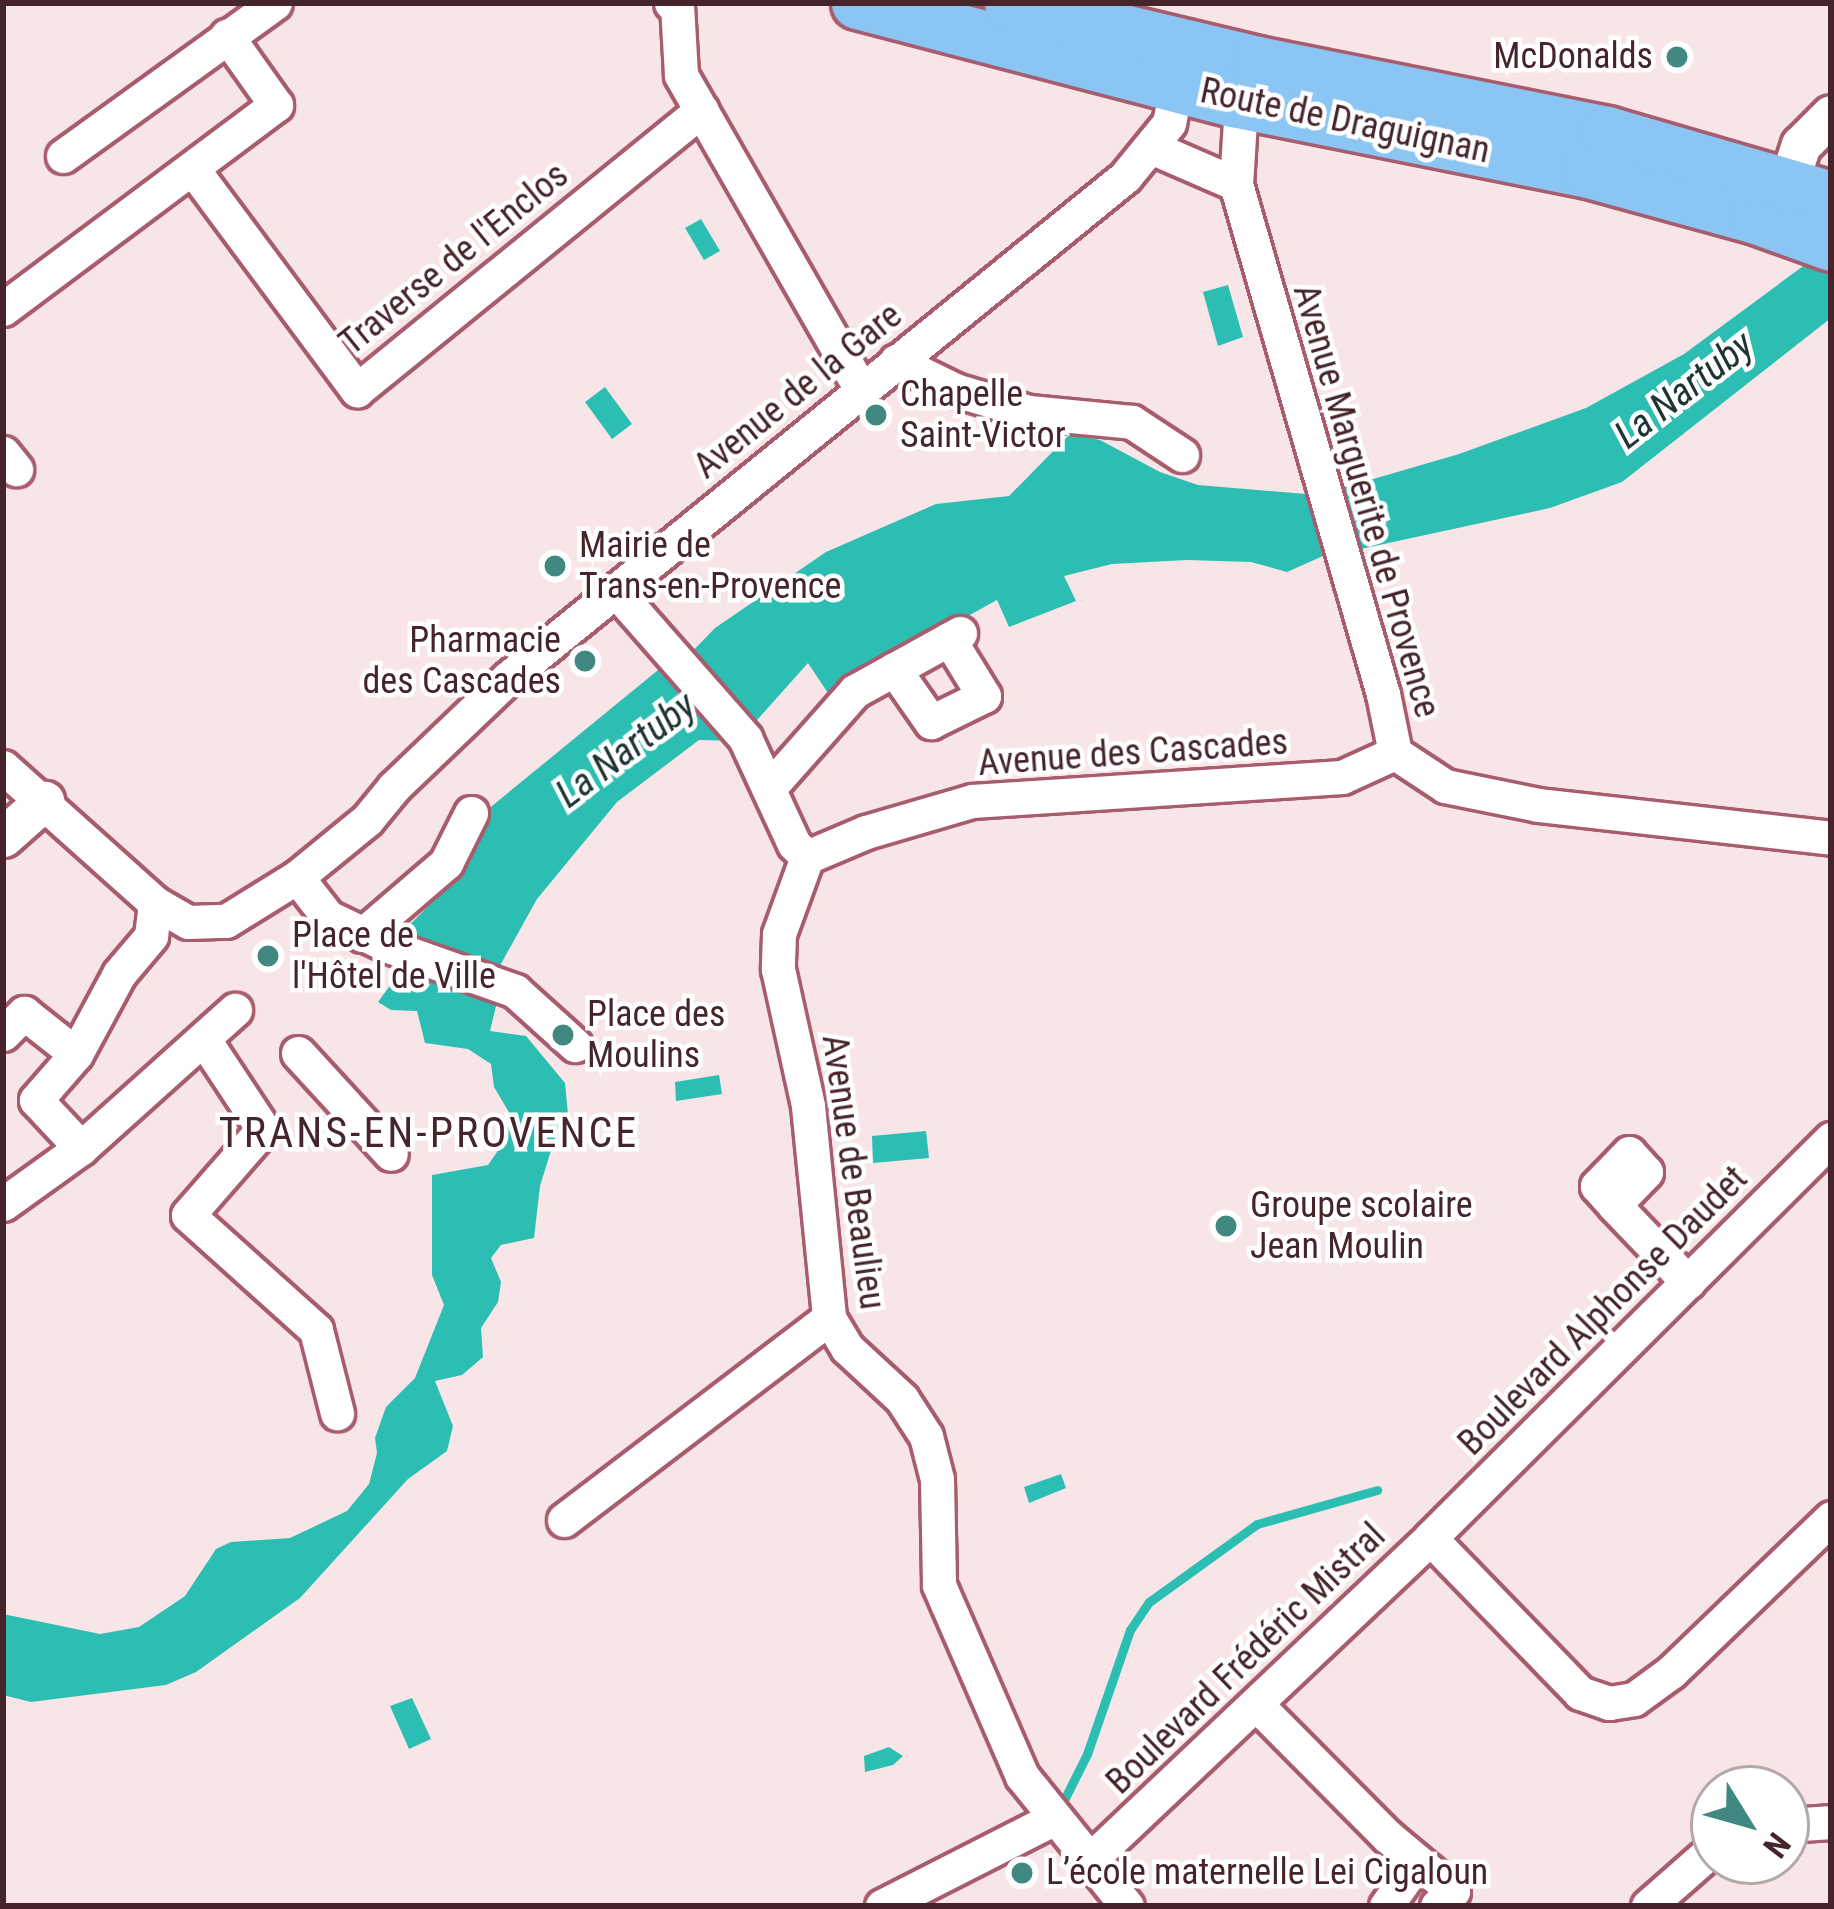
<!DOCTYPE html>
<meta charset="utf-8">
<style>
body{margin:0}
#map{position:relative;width:1834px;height:1909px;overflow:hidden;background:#f7e5e7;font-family:"Roboto Condensed",sans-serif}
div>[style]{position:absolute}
.water>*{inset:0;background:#2dbeb3}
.stream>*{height:9px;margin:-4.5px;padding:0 4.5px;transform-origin:4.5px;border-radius:4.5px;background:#2dbeb3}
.roads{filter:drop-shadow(3px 0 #a75d6d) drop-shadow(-3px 0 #a75d6d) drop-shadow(0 3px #a75d6d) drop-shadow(0 -3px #a75d6d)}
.minor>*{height:33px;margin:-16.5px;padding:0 16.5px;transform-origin:16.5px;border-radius:16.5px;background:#fff}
.tertiary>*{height:39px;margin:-19.5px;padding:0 19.5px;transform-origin:19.5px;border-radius:19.5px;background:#fff}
.primary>*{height:51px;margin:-25.5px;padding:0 25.5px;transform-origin:25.5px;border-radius:25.5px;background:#8ac5f4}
.dots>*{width:33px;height:33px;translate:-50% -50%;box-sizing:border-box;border:6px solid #fff;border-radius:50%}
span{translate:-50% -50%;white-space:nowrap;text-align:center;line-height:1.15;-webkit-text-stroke:9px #fff;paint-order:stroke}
.poi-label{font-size:36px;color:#45252b}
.right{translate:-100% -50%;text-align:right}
.left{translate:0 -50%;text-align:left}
.street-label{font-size:36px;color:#45252b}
.water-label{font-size:39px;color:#1e3533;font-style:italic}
.quarter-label{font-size:42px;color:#45252b;letter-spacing:3px}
.frame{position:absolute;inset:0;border:6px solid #45252b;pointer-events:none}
.north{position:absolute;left:1690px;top:1765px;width:120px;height:120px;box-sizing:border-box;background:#fff;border:3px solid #b5a8aa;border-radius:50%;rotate:127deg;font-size:33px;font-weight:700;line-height:48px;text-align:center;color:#45252b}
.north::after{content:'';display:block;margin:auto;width:42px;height:54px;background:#418881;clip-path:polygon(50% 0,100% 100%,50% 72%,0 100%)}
</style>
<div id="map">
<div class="water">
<i style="clip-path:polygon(701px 219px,720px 251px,704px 260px,685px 228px)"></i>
<i style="clip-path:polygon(1810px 261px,1831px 270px,1831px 318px,1622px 482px,1550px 508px,1356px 550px,1339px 489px,1459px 454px,1586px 408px,1684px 354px)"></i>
<i style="clip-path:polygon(1228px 285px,1243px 337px,1218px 346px,1203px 292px)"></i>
<i style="clip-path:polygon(605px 387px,632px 424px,612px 439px,585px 402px)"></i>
<i style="clip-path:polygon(1070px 434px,1100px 440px,1160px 472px,1198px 485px,1306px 494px,1323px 556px,1287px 572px,1251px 562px,1187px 560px,1112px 564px,1064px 576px,1076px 601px,1009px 627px,997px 600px,828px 693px,808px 663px,749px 729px,714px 687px,711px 673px,699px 671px,687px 657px,715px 628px,826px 552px,936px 504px,1009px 496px)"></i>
<i style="clip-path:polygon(663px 666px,738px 741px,699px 740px,617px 802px,537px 899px,497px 971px,396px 938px,451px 884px,476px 819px)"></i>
<i style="clip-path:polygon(399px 960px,498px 998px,490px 1031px,526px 1036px,565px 1083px,568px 1114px,562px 1115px,540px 1186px,534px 1238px,501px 1245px,491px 1258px,501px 1282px,498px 1302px,481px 1328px,483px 1357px,462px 1375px,435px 1381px,453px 1426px,447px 1451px,408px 1479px,300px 1598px,196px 1672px,166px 1685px,31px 1702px,3px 1695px,3px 1614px,100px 1634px,139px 1627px,185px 1596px,216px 1549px,231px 1542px,290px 1538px,347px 1511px,369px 1484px,377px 1453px,375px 1438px,386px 1407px,415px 1378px,444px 1305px,432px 1275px,432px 1175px,488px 1165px,504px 1142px,510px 1114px,494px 1087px,491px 1064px,468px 1049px,425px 1043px,417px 1011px,391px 1010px,378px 1002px,394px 980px)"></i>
<i style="clip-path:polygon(719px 1075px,722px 1094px,676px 1101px,675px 1082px)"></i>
<i style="clip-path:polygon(926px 1131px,929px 1158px,873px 1163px,872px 1136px)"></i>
<i style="clip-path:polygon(1061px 1474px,1066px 1488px,1029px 1503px,1024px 1487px)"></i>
<i style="clip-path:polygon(412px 1698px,431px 1739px,409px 1749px,390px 1706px)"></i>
<i style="clip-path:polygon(889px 1747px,903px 1756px,893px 1765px,865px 1772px,864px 1756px)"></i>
</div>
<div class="stream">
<i style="left:1063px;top:1802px;width:54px;rotate:-63.4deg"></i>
<i style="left:1087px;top:1754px;width:131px;rotate:-70.9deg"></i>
<i style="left:1130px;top:1630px;width:34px;rotate:-56deg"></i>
<i style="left:1149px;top:1602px;width:133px;rotate:-35.8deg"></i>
<i style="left:1257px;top:1524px;width:125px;rotate:-15.8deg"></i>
</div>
<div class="roads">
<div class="minor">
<i style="left:671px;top:3px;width:6px;rotate:18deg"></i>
<i style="left:677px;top:5px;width:70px;rotate:86.7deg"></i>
<i style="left:681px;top:75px;width:362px;rotate:60.2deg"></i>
<i style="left:1233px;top:101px;width:21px;rotate:71deg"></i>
<i style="left:1240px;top:121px;width:63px;rotate:93.6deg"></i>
<i style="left:1236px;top:184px;width:531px;rotate:73.92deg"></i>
<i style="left:1383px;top:694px;width:60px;rotate:78.5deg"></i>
<i style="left:1395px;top:753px;width:60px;rotate:33.4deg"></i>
<i style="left:1445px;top:786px;width:95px;rotate:11.5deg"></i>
<i style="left:1538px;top:805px;width:295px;rotate:6.4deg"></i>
<i style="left:1153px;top:148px;width:90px;rotate:23.4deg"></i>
<i style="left:63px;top:156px;width:261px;rotate:-35.8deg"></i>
<i style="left:192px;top:168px;width:277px;rotate:53.4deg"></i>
<i style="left:357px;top:390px;width:444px;rotate:-39.1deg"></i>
<i style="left:3px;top:309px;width:341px;rotate:-36.8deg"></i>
<i style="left:276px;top:105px;width:85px;rotate:-125.4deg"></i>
<i style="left:896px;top:361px;width:66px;rotate:26.2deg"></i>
<i style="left:955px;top:390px;width:77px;rotate:16.6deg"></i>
<i style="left:1029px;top:412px;width:103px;rotate:5.5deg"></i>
<i style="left:1132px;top:422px;width:60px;rotate:33.4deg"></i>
<i style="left:3px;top:453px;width:21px;rotate:51deg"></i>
<i style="left:616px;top:591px;width:196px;rotate:48.7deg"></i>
<i style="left:745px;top:738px;width:117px;rotate:65.2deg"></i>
<i style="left:794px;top:844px;width:18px;rotate:45deg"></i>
<i style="left:894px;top:669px;width:65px;rotate:55.1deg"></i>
<i style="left:931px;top:722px;width:59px;rotate:-26.1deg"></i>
<i style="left:984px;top:696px;width:67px;rotate:-121.6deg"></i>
<i style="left:3px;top:767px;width:204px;rotate:41.8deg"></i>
<i style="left:155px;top:903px;width:38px;rotate:30deg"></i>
<i style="left:188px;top:922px;width:38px;rotate:-2deg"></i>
<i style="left:226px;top:921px;width:84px;rotate:-31.8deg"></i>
<i style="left:297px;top:877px;width:90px;rotate:-39.2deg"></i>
<i style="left:367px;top:820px;width:43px;rotate:-50.7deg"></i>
<i style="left:394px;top:787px;width:158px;rotate:-43.7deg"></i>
<i style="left:508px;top:678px;width:795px;rotate:-39.08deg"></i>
<i style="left:1125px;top:177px;width:70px;rotate:-50.8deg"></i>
<i style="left:1169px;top:123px;width:55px;rotate:-78.5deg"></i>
<i style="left:770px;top:787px;width:128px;rotate:-48.5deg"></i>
<i style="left:855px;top:691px;width:120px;rotate:-28.9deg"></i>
<i style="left:807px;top:857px;width:82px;rotate:110deg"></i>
<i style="left:779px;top:934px;width:35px;rotate:92deg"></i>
<i style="left:778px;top:969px;width:140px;rotate:77.6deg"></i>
<i style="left:808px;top:1106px;width:213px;rotate:84.3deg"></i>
<i style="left:829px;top:1318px;width:35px;rotate:59deg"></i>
<i style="left:847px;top:1348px;width:75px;rotate:42.8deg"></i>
<i style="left:902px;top:1399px;width:44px;rotate:57deg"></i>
<i style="left:926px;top:1436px;width:44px;rotate:75.7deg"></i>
<i style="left:937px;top:1479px;width:106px;rotate:88.9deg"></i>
<i style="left:939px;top:1585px;width:208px;rotate:66.5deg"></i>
<i style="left:1022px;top:1776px;width:167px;rotate:51.1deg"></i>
<i style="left:807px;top:857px;width:64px;rotate:-23deg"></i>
<i style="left:866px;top:832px;width:110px;rotate:-16.3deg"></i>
<i style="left:972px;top:801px;width:371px;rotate:-3.7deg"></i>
<i style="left:1342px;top:777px;width:58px;rotate:-24.4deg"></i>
<i style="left:297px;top:877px;width:51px;rotate:52.2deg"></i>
<i style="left:328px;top:917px;width:70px;rotate:25.5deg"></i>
<i style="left:391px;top:947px;width:132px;rotate:19.5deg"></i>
<i style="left:515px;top:991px;width:81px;rotate:42deg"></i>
<i style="left:362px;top:935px;width:111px;rotate:-40.6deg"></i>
<i style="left:446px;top:863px;width:56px;rotate:-63.4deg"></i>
<i style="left:3px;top:1034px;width:30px;rotate:-45deg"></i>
<i style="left:24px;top:1013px;width:66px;rotate:38.3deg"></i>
<i style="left:76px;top:1054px;width:91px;rotate:-61.7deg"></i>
<i style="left:119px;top:974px;width:50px;rotate:-49.9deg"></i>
<i style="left:151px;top:936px;width:33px;rotate:-83deg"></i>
<i style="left:205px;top:1041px;width:105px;rotate:56.6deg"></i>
<i style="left:263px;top:1129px;width:114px;rotate:131.1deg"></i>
<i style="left:188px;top:1215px;width:172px;rotate:41.9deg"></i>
<i style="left:316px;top:1330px;width:86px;rotate:75.8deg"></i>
<i style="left:298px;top:1053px;width:137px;rotate:47.4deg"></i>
<i style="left:76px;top:1054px;width:61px;rotate:131deg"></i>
<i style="left:36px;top:1100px;width:66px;rotate:46.8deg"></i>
<i style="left:3px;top:1204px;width:96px;rotate:-35.7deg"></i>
<i style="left:81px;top:1148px;width:207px;rotate:-41.9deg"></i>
<i style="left:1614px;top:1205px;width:46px;rotate:-45.9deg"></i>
<i style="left:1646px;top:1172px;width:25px;rotate:-132deg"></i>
<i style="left:1629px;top:1153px;width:46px;rotate:134.1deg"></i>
<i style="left:1597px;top:1186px;width:25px;rotate:48deg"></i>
<i style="left:1614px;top:1205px;width:94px;rotate:46.3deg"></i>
<i style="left:1679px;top:1273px;width:13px;rotate:45deg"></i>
<i style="left:564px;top:1520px;width:333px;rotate:-37.3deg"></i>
<i style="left:1430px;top:1538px;width:566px;rotate:-44.86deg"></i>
<i style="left:1258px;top:1706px;width:183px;rotate:45.2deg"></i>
<i style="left:1387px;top:1836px;width:86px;rotate:39.8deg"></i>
<i style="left:1453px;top:1891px;width:22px;rotate:137deg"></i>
<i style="left:1786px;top:1825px;width:45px;rotate:-3.8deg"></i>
<i style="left:1090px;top:1860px;width:468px;rotate:-43.4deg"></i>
<i style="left:1430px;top:1538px;width:216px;rotate:45.9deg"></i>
<i style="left:1580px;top:1693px;width:31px;rotate:19deg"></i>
<i style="left:1609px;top:1703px;width:25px;rotate:-9deg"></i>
<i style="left:1634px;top:1699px;width:46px;rotate:-36.1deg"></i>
<i style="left:1671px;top:1672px;width:222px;rotate:-43.9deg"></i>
<i style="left:882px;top:1906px;width:194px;rotate:-27deg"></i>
<i style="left:1386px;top:1906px;width:54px;rotate:-54.8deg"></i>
<i style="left:1648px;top:1906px;width:88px;rotate:-41.3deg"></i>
</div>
<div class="tertiary">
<i style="left:1792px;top:208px;width:27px;rotate:-96deg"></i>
<i style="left:1789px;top:181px;width:38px;rotate:-72deg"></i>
<i style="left:1801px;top:145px;width:42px;rotate:-45deg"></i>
<i style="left:3px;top:837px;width:55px;rotate:-41.3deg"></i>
</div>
<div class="primary">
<i style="left:857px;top:3px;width:389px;rotate:14.6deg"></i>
<i style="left:1233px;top:101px;width:362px;rotate:11.3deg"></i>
<i style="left:1588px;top:172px;width:171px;rotate:15.3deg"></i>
<i style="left:1753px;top:217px;width:83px;rotate:19.7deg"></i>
<i style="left:1010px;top:3px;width:254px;rotate:13.4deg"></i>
<i style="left:1257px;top:62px;width:357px;rotate:11.3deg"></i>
<i style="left:1607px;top:132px;width:233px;rotate:16.2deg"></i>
</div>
</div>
<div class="dots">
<i style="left:1677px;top:57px;background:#418881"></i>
<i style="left:876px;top:415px;background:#418881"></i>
<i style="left:555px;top:566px;background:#418881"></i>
<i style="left:585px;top:661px;background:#418881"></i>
<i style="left:268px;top:956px;background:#418881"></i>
<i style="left:563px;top:1035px;background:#418881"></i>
<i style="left:1226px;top:1226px;background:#418881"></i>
<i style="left:1022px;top:1873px;background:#418881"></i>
</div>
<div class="poi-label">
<span class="right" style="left:1653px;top:57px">McDonalds</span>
<span class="left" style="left:900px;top:415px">Chapelle<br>Saint-Victor</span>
<span class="left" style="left:579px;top:566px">Mairie de<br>Trans-en-Provence</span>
<span class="right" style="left:561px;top:661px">Pharmacie<br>des Cascades</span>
<span class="left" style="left:292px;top:956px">Place de<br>l'Hôtel de Ville</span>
<span class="left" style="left:587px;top:1035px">Place des<br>Moulins</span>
<span class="left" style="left:1250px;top:1226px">Groupe scolaire<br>Jean Moulin</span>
<span class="left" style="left:1046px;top:1873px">L’école maternelle Lei Cigaloun</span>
</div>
<div class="street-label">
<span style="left:1345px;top:121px;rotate:12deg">Route de Draguignan</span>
<span style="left:454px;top:259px;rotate:-39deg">Traverse de l'Enclos</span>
<span style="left:798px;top:391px;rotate:-39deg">Avenue de la Gare</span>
<span style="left:1366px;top:501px;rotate:74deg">Avenue Marguerite de Provence</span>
<span style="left:1133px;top:753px;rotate:-4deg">Avenue des Cascades</span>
<span style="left:853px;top:1172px;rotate:82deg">Avenue de Beaulieu</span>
<span style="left:1603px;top:1311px;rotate:-45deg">Boulevard Alphonse Daudet</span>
<span style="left:1246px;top:1659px;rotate:-44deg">Boulevard Frédéric Mistral</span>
</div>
<div class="water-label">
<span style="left:1684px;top:390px;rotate:-38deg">La Nartuby</span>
<span style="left:626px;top:750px;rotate:-37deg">La Nartuby</span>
</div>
<div class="quarter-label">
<span style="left:429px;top:1133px">TRANS-EN-PROVENCE</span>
</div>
<div class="frame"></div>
<div class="north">N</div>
</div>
